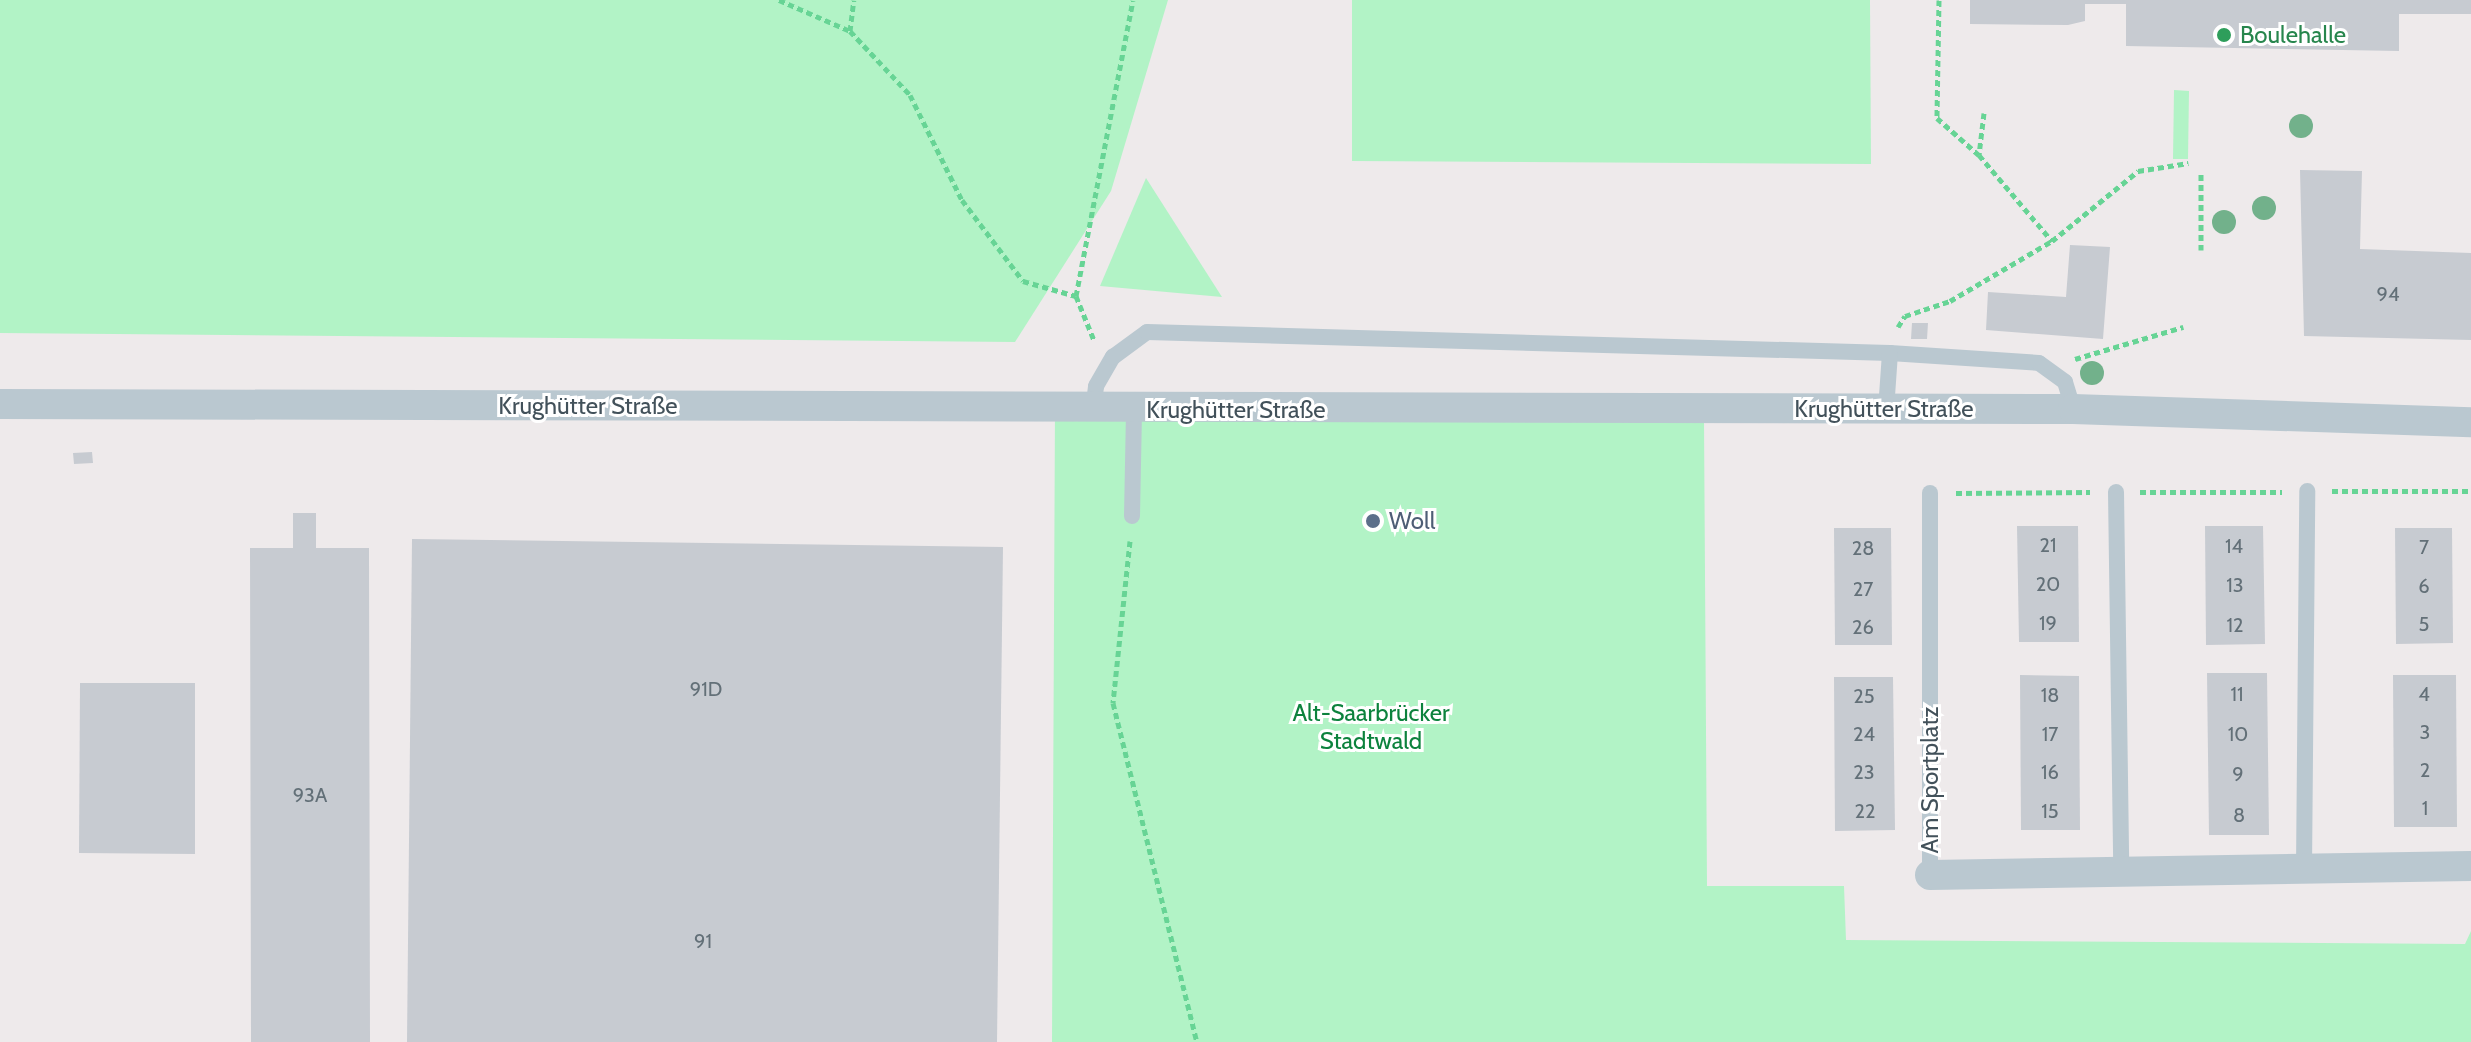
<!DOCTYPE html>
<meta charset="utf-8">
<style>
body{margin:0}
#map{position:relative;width:2471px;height:1042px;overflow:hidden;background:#eeeaeb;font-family:Cabin,sans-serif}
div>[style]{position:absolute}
.green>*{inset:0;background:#b2f3c6}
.building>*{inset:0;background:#c7cbd1}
.path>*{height:5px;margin-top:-2.5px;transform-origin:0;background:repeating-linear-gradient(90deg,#67d495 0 6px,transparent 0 10px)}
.service>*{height:16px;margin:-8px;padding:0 8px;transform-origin:8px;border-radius:8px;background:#bac8d0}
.minor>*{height:30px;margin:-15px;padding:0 15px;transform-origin:15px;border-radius:15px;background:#bac8d0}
.trees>*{width:24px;height:24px;margin:-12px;border-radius:50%;background:#72b18b}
.dots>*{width:22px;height:22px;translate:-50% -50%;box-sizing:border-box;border:4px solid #fff;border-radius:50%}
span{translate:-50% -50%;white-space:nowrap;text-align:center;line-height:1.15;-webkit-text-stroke:6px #fff;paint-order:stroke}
.number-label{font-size:20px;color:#637078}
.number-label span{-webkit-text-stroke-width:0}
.leisure-label{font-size:24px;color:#27864d}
.left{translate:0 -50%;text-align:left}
.street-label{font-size:24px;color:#42515a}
.service-label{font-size:24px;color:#4e5e75}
.park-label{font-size:24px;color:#0c823d}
</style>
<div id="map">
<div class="green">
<i style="clip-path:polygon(0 0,1168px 0,1111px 191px,1015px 342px,0 333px)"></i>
<i style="clip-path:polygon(1352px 0,1870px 0,1871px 164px,1352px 161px)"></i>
<i style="clip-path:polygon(2174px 90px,2189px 91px,2188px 159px,2173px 159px)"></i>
<i style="clip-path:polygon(1146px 178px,1222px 297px,1100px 286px)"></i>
<i style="clip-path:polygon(1055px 406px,1704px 418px,1707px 886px,1844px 886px,1846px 940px,2465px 944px,2471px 931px,2471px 1042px,1052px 1042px)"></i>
</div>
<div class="building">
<i style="clip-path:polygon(1970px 0,2471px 0,2471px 14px,2399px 14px,2399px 51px,2126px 46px,2126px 4px,2085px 4px,2085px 21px,2068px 25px,1970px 24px)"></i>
<i style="clip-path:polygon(2300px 170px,2362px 171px,2360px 249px,2471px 253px,2471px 340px,2304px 336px)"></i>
<i style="clip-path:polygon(2070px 245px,2110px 247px,2103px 339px,1986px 330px,1988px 292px,2066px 297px)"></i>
<i style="clip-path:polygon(1912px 323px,1928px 323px,1927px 339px,1911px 339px)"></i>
<i style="clip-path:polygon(92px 452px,93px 463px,74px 464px,73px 453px)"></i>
<i style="clip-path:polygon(293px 513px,316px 513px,316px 548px,369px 548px,370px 1042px,251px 1042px,250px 548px,293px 548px)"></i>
<i style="clip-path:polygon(2017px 526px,2078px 526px,2079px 642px,2019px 642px)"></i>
<i style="clip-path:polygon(2205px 526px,2263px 526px,2265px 644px,2206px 645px)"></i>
<i style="clip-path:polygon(1834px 528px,1891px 528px,1892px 645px,1835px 645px)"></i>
<i style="clip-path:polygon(2395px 528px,2452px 528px,2453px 643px,2396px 644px)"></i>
<i style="clip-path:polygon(412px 539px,1003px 547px,997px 1042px,407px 1042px)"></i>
<i style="clip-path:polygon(2207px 673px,2267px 673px,2269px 835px,2209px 835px)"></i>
<i style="clip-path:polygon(2020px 675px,2079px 676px,2080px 830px,2021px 830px)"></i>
<i style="clip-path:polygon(2393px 675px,2456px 675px,2457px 827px,2394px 827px)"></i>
<i style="clip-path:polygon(1834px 677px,1893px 677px,1895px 830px,1835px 831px)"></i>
<i style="clip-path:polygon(80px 683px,195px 683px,195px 854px,79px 853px)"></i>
</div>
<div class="path">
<i style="left:779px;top:0;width:77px;rotate:23.6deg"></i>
<i style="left:850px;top:31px;width:88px;rotate:46.8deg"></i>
<i style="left:910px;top:95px;width:117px;rotate:63.7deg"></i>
<i style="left:962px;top:200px;width:101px;rotate:53deg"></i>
<i style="left:1023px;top:281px;width:55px;rotate:15.8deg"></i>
<i style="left:1076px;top:296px;width:48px;rotate:67.8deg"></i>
<i style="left:1939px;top:0;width:118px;rotate:91deg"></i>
<i style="left:1937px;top:118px;width:56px;rotate:41.4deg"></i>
<i style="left:850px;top:31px;width:31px;rotate:-83deg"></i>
<i style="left:1984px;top:113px;width:42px;rotate:96.8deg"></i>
<i style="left:1979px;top:155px;width:113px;rotate:49.7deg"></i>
<i style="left:2052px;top:241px;width:111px;rotate:-39.1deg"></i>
<i style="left:2138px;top:171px;width:51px;rotate:-9.1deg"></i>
<i style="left:2201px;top:250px;width:76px;rotate:-90deg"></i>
<i style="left:1076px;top:296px;width:301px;rotate:-79.1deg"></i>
<i style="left:1898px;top:327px;width:13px;rotate:-58deg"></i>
<i style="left:1905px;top:316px;width:47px;rotate:-18.4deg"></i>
<i style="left:1950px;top:301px;width:118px;rotate:-30.5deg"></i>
<i style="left:2075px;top:359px;width:113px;rotate:-16.5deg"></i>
<i style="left:2332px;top:491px;width:139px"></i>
<i style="left:2140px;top:492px;width:142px"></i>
<i style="left:1956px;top:493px;width:134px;rotate:-0.4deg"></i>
<i style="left:1130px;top:541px;width:163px;rotate:96deg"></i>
<i style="left:1113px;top:703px;width:349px;rotate:76.1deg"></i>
</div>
<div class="service">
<i style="left:1890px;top:353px;width:149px;rotate:3.8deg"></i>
<i style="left:2039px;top:363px;width:32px;rotate:36deg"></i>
<i style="left:2065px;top:382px;width:28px;rotate:73deg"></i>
<i style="left:1093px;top:411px;width:25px;rotate:-83deg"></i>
<i style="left:1096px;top:386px;width:34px;rotate:-60deg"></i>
<i style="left:1113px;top:357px;width:42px;rotate:-36.3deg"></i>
<i style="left:1147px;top:332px;width:743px;rotate:1.62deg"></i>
<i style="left:1890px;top:353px;width:57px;rotate:94deg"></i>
<i style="left:2116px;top:492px;width:380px;rotate:89.2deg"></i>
<i style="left:1132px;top:516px;width:106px;rotate:-88.9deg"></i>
<i style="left:2304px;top:869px;width:378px;rotate:-89.5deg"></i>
<i style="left:1930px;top:875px;width:382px;rotate:-90deg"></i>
</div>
<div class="minor">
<i style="left:0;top:404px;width:2073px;rotate:0.14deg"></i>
<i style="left:2073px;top:409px;width:398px;rotate:1.9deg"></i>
<i style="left:1930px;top:875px;width:541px;rotate:-0.95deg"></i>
</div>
<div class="trees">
<i style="left:2301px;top:126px"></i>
<i style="left:2264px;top:208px"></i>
<i style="left:2224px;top:222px"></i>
<i style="left:2092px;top:373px"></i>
</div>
<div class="dots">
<i style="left:2224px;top:35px;background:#2e9e5b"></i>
<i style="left:1373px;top:521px;background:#5c6f8a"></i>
</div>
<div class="number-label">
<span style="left:2388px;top:294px">94</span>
<span style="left:2048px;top:545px">21</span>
<span style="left:2234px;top:546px">14</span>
<span style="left:2424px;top:547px">7</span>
<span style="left:1863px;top:548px">28</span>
<span style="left:2048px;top:584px">20</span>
<span style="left:2235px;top:585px">13</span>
<span style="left:2424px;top:586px">6</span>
<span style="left:1863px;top:589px">27</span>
<span style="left:2048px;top:623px">19</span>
<span style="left:2424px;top:624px">5</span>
<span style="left:2235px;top:625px">12</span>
<span style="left:1863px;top:627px">26</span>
<span style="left:706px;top:689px">91D</span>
<span style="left:2237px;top:694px">11</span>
<span style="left:2424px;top:694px">4</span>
<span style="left:2050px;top:695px">18</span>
<span style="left:1864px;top:696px">25</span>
<span style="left:2425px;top:732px">3</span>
<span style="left:1864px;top:734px">24</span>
<span style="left:2050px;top:734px">17</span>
<span style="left:2238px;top:734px">10</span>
<span style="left:2425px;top:770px">2</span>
<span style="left:1864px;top:772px">23</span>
<span style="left:2050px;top:772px">16</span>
<span style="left:2238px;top:774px">9</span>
<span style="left:310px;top:795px">93A</span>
<span style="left:2425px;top:808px">1</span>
<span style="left:1865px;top:811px">22</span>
<span style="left:2050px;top:811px">15</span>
<span style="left:2239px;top:815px">8</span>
<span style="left:703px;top:941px">91</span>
</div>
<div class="leisure-label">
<span class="left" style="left:2240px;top:35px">Boulehalle</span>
</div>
<div class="street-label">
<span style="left:588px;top:406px">Krughütter Straße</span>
<span style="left:1884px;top:409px">Krughütter Straße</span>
<span style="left:1236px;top:410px">Krughütter Straße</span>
<span style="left:1930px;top:780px;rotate:-90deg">Am Sportplatz</span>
</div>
<div class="service-label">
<span class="left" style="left:1389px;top:521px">Woll</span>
</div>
<div class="park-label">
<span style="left:1371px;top:727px">Alt-Saarbrücker<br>Stadtwald</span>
</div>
</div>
